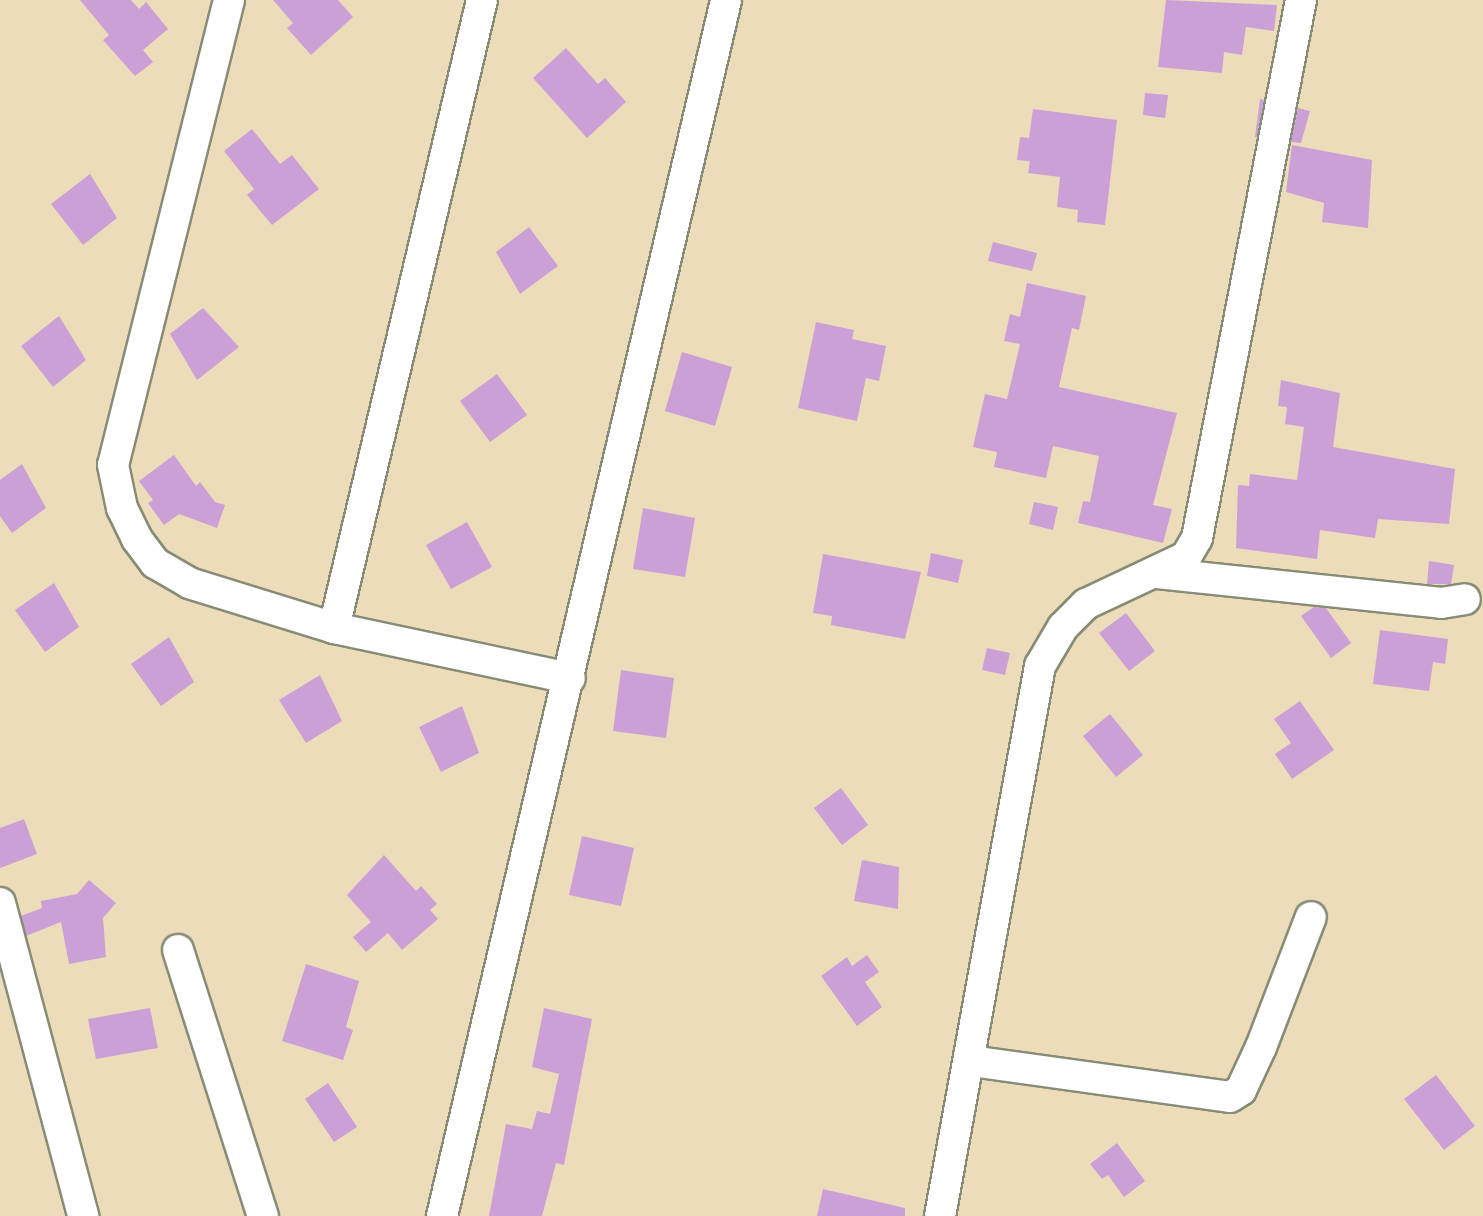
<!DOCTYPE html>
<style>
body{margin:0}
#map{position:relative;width:1483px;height:1216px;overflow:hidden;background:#eddcb9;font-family:Caveat,sans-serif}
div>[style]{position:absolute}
.building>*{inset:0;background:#cba0d6}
.roads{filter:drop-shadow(2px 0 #868c76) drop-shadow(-2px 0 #868c76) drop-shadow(0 2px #868c76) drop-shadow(0 -2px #868c76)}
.minor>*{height:30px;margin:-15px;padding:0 15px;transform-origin:15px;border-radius:15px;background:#fff}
span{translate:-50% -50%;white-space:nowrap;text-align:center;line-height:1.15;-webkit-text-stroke:4.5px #f6f6f2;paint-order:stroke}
</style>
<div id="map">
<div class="building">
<i style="clip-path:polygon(80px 0,131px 0,139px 9px,146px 2px,168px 29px,143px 50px,153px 62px,135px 76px,103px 40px,109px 35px)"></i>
<i style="clip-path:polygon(273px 0,338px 0,353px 17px,311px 55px,287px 28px,293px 23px)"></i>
<i style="clip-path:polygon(1166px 0,1277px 5px,1274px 31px,1246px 27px,1242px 55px,1224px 52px,1222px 73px,1158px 67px)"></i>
<i style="clip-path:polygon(566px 48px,598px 84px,605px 78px,626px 102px,587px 138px,533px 78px)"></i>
<i style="clip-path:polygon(1145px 93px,1168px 95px,1165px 118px,1143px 115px)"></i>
<i style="clip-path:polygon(1260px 99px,1264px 100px,1257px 137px,1255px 137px)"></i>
<i style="clip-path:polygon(1298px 108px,1310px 111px,1301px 143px,1291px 142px)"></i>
<i style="clip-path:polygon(1033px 109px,1117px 120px,1105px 225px,1077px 222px,1078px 210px,1057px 207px,1060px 177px,1028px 173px,1030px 161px,1017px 160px,1020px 137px,1029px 138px)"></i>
<i style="clip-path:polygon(252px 129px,280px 164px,292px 155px,319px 189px,272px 225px,247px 195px,254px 189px,224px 151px)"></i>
<i style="clip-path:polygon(1292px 145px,1372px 160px,1368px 228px,1322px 222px,1324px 203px,1286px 192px)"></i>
<i style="clip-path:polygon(90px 174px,117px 218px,83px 245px,51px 204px)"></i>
<i style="clip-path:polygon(529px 227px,558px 266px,520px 294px,496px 252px)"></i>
<i style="clip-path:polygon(993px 242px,1037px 253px,1032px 271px,988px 261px)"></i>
<i style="clip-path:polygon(1027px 283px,1086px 296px,1079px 330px,1072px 328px,1059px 387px,1177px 413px,1153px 505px,1172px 509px,1163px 543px,1078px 523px,1083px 501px,1090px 502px,1099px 456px,1053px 446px,1046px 478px,994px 467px,997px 452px,973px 447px,985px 394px,1007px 399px,1020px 344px,1004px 341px,1010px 314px,1020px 317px)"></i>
<i style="clip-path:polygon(203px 308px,239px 347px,197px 380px,170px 334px)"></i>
<i style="clip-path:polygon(59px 316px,86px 360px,53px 387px,21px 346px)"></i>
<i style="clip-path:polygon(816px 322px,854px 330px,852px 339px,886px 346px,879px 381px,866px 378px,857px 421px,798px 408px)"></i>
<i style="clip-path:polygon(682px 352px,732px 367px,715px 426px,665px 411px)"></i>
<i style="clip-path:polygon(497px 374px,527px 415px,490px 442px,460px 401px)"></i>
<i style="clip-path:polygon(1281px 380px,1340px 393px,1333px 447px,1455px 469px,1449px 524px,1378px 519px,1375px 538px,1320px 530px,1317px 559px,1236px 548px,1238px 485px,1249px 486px,1250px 474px,1297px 480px,1304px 427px,1285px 424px,1287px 407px,1278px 406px)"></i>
<i style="clip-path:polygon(174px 455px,196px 486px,200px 482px,215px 502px,225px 505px,217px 528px,179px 514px,164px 525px,148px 503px,153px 500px,139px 481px)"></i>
<i style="clip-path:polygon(22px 464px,46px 508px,12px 533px,0 516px,0 480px)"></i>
<i style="clip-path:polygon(1034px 502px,1058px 507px,1053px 530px,1029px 524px)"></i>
<i style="clip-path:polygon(643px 508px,695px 518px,685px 577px,633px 569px)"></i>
<i style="clip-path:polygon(467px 522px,492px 567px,451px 589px,426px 545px)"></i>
<i style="clip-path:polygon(931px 553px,963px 560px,958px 583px,927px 576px)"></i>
<i style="clip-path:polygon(823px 554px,921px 572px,905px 639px,831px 625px,832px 616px,813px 613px)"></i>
<i style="clip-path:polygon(1429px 561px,1454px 565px,1451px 584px,1427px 584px)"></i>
<i style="clip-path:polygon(54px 583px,79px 627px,45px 652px,15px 610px)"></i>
<i style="clip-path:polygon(1314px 607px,1326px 608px,1351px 643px,1331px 658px,1301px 616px)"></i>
<i style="clip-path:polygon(1126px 613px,1155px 651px,1129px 671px,1099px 633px)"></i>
<i style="clip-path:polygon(1380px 630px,1448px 639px,1445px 664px,1433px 662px,1429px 691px,1373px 684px)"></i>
<i style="clip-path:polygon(169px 637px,194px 682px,161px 706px,131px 664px)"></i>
<i style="clip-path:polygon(987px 648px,1010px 653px,1005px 675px,982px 670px)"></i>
<i style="clip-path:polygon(621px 670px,674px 678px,666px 738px,613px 731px)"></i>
<i style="clip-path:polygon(320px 675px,342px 721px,306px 743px,279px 700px)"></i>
<i style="clip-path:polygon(1300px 701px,1334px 750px,1292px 779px,1275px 754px,1291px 743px,1274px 719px)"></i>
<i style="clip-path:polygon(462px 706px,479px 753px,441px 772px,419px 727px)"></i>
<i style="clip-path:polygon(1110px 714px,1143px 755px,1116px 777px,1083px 736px)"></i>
<i style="clip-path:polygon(841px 788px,868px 825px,842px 845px,814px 808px)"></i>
<i style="clip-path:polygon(24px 819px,37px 854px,0 868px,0 828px)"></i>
<i style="clip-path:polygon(582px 836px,634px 848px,621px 906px,569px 895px)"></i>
<i style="clip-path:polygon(384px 855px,416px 891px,421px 886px,437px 904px,430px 910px,438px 919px,402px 950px,388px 933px,366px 952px,353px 937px,371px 922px,347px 895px)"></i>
<i style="clip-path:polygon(862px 860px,899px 867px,898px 909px,854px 901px)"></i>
<i style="clip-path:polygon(89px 880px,116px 903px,103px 918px,106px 957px,69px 964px,61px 922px,26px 936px,21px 916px,42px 908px,41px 901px,77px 894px)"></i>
<i style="clip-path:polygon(867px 955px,879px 972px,865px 982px,882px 1007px,857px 1026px,821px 976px,847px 957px,852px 966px)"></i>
<i style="clip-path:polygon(306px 964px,359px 981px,346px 1027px,353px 1030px,343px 1060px,282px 1041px)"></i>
<i style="clip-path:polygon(150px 1008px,158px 1048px,96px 1059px,88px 1019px)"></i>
<i style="clip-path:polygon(544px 1008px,592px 1019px,564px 1165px,556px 1163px,542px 1216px,489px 1216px,506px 1124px,532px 1129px,537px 1111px,550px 1114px,559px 1074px,532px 1067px)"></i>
<i style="clip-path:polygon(1436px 1075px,1475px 1126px,1444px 1150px,1404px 1099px)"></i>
<i style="clip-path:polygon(328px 1083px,357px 1127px,334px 1142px,305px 1099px)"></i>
<i style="clip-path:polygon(1117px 1143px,1145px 1181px,1124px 1197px,1108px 1175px,1102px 1179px,1090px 1164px)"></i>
<i style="clip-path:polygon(823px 1189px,905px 1208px,905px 1216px,817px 1216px)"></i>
</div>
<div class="roads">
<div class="minor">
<i style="left:229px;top:0;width:479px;rotate:104deg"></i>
<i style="left:113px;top:465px;width:44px;rotate:78.2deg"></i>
<i style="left:122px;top:508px;width:34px;rotate:64deg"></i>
<i style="left:137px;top:539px;width:30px;rotate:53deg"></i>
<i style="left:155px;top:563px;width:39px;rotate:30deg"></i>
<i style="left:189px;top:583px;width:152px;rotate:17.2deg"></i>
<i style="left:334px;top:628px;width:241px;rotate:12deg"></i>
<i style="left:1157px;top:573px;width:286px;rotate:6deg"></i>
<i style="left:1441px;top:603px;width:24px;rotate:-9deg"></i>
<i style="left:334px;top:628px;width:645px;rotate:-76.74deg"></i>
<i style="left:0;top:903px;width:324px;rotate:75.1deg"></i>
<i style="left:178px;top:950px;width:279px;rotate:72.3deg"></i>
<i style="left:971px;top:1061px;width:261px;rotate:7.9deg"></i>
<i style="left:1230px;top:1097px;width:13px;rotate:-32deg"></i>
<i style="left:1241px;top:1090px;width:47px;rotate:-65.1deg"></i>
<i style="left:1261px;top:1047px;width:139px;rotate:-69deg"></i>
<i style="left:442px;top:1216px;width:1249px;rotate:-76.85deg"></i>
<i style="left:940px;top:1216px;width:559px;rotate:-79.7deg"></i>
<i style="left:1040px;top:666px;width:45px;rotate:-59.5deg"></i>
<i style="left:1063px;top:627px;width:33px;rotate:-45deg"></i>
<i style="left:1086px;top:604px;width:110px;rotate:-25.2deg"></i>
<i style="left:1186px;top:557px;width:22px;rotate:-60deg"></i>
<i style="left:1197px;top:538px;width:548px;rotate:-79.06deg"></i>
</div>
</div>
</div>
